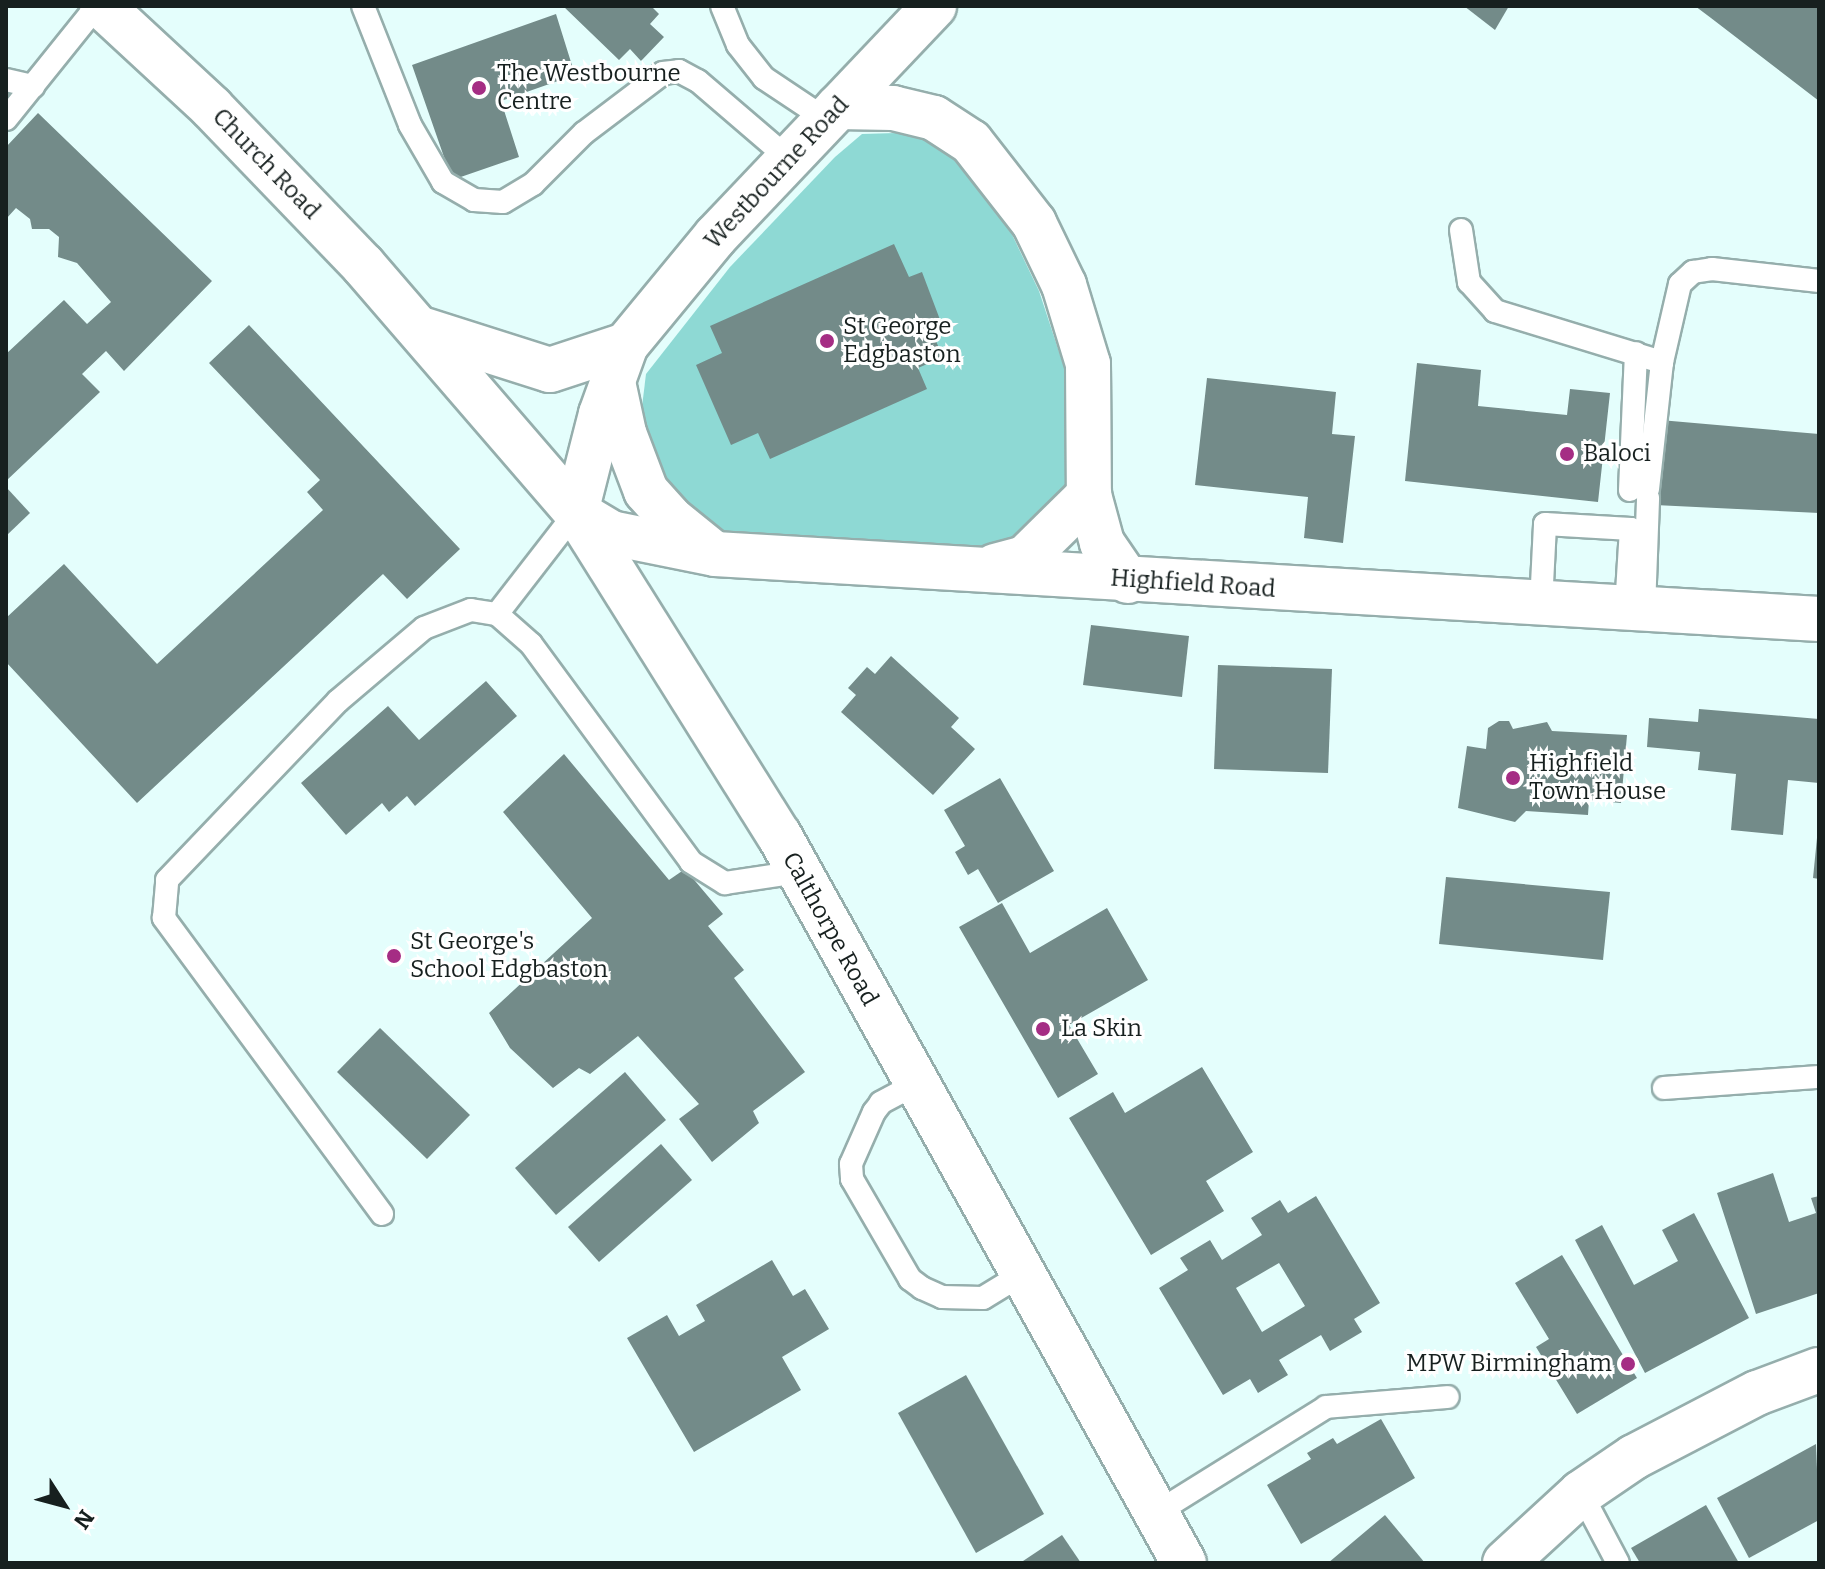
<!DOCTYPE html>
<style>
body{margin:0}
#map{position:relative;width:1825px;height:1569px;overflow:hidden;background:#e4fefc;font-family:Bitter,serif}
div>[style]{position:absolute}
.green>*{inset:0;background:#8ed9d4}
.building>*{inset:0;background:#738b89}
.roads{filter:drop-shadow(2px 0 #95aeac) drop-shadow(-2px 0 #95aeac) drop-shadow(0 2px #95aeac) drop-shadow(0 -2px #95aeac)}
.service>*{height:22px;margin:-11px;padding:0 11px;transform-origin:11px;border-radius:11px;background:#fff}
.minor>*{height:44px;margin:-22px;padding:0 22px;transform-origin:22px;border-radius:22px;background:#fff}
.secondary>*{height:44px;margin:-22px;padding:0 22px;transform-origin:22px;border-radius:22px;background:#fff}
.dots>*{width:22px;height:22px;translate:-50% -50%;box-sizing:border-box;border:4px solid #fff;border-radius:50%}
span{translate:-50% -50%;white-space:nowrap;text-align:center;line-height:1.15;-webkit-text-stroke:6px #fff;paint-order:stroke}
.poi-label{font-size:24px;color:#17201f}
.left{translate:0 -50%;text-align:left}
.right{translate:-100% -50%;text-align:right}
.street-label{font-size:24px;color:#17201f}
.frame{position:absolute;inset:0;border:8px solid #17201f;pointer-events:none}
.north{position:absolute;left:24px;top:1465px;width:80px;height:80px;-webkit-text-stroke:6px #fff;paint-order:stroke;rotate:126deg;font-size:22px;font-weight:700;line-height:32px;text-align:center;color:#17201f}
.north::after{content:'';display:block;margin:auto;width:28px;height:36px;background:#17201f;clip-path:polygon(50% 0,100% 100%,50% 72%,0 100%)}
</style>
<div id="map">
<div class="green">
<i style="clip-path:polygon(896px 133px,932px 142px,977px 178px,1006px 222px,1039px 291px,1065px 370px,1076px 433px,1069px 501px,1018px 548px,728px 532px,690px 516px,656px 466px,641px 415px,646px 374px,730px 267px,835px 157px,862px 134px)"></i>
</div>
<div class="building">
<i style="clip-path:polygon(563px 6px,651px 6px,659px 14px,650px 24px,664px 37px,641px 61px,630px 49px,619px 60px)"></i>
<i style="clip-path:polygon(1464px 6px,1509px 6px,1495px 30px)"></i>
<i style="clip-path:polygon(1695px 6px,1819px 6px,1819px 101px,1711px 18px)"></i>
<i style="clip-path:polygon(556px 14px,575px 75px,501px 101px,519px 157px,452px 180px,412px 65px)"></i>
<i style="clip-path:polygon(38px 113px,212px 281px,124px 371px,106px 351px,82px 374px,100px 392px,6px 481px,6px 354px,64px 300px,87px 324px,111px 302px,77px 263px,58px 257px,59px 237px,49px 229px,32px 229px,30px 219px,16px 208px,6px 219px,6px 147px)"></i>
<i style="clip-path:polygon(894px 244px,909px 277px,922px 272px,942px 325px,931px 330px,943px 357px,918px 368px,927px 389px,770px 459px,758px 433px,731px 445px,696px 365px,722px 353px,710px 326px)"></i>
<i style="clip-path:polygon(249px 325px,460px 549px,407px 599px,383px 574px,137px 803px,6px 662px,6px 618px,64px 564px,157px 664px,323px 510px,307px 492px,320px 480px,209px 363px)"></i>
<i style="clip-path:polygon(1417px 363px,1481px 370px,1478px 406px,1567px 415px,1570px 389px,1610px 393px,1598px 502px,1405px 481px)"></i>
<i style="clip-path:polygon(1207px 378px,1336px 392px,1332px 434px,1355px 436px,1343px 543px,1304px 538px,1308px 497px,1195px 485px)"></i>
<i style="clip-path:polygon(1660px 420px,1819px 434px,1819px 513px,1655px 505px)"></i>
<i style="clip-path:polygon(6px 487px,30px 513px,6px 536px)"></i>
<i style="clip-path:polygon(1091px 625px,1189px 636px,1182px 697px,1083px 685px)"></i>
<i style="clip-path:polygon(891px 656px,959px 718px,951px 727px,975px 749px,933px 795px,841px 712px,856px 695px,848px 688px,867px 667px,875px 674px)"></i>
<i style="clip-path:polygon(1218px 665px,1332px 669px,1328px 773px,1214px 769px)"></i>
<i style="clip-path:polygon(486px 681px,517px 716px,415px 806px,407px 796px,389px 812px,382px 803px,346px 835px,301px 783px,388px 706px,419px 740px)"></i>
<i style="clip-path:polygon(1699px 709px,1819px 719px,1819px 783px,1788px 780px,1783px 835px,1731px 830px,1736px 774px,1698px 770px,1700px 752px,1647px 747px,1649px 718px,1698px 722px)"></i>
<i style="clip-path:polygon(1499px 721px,1509px 721px,1513px 729px,1547px 722px,1552px 731px,1627px 735px,1621px 803px,1589px 800px,1588px 815px,1526px 811px,1515px 822px,1458px 808px,1467px 746px,1486px 749px,1488px 728px)"></i>
<i style="clip-path:polygon(564px 754px,669px 880px,685px 869px,723px 914px,708px 926px,744px 970px,734px 978px,805px 1072px,753px 1111px,759px 1123px,712px 1162px,679px 1119px,699px 1104px,638px 1036px,590px 1074px,579px 1068px,553px 1088px,510px 1048px,489px 1013px,592px 918px,503px 812px)"></i>
<i style="clip-path:polygon(1000px 778px,1054px 871px,998px 903px,978px 869px,968px 875px,955px 852px,965px 846px,944px 810px)"></i>
<i style="clip-path:polygon(1817px 838px,1819px 838px,1819px 879px,1813px 878px)"></i>
<i style="clip-path:polygon(1446px 877px,1610px 892px,1603px 960px,1439px 944px)"></i>
<i style="clip-path:polygon(1002px 903px,1030px 953px,1107px 908px,1148px 980px,1069px 1025px,1098px 1074px,1058px 1098px,959px 927px)"></i>
<i style="clip-path:polygon(380px 1028px,470px 1115px,427px 1159px,337px 1072px)"></i>
<i style="clip-path:polygon(1202px 1067px,1253px 1152px,1206px 1181px,1224px 1211px,1151px 1255px,1069px 1118px,1113px 1092px,1125px 1113px)"></i>
<i style="clip-path:polygon(625px 1072px,666px 1120px,556px 1215px,515px 1168px)"></i>
<i style="clip-path:polygon(661px 1144px,692px 1180px,599px 1262px,568px 1227px)"></i>
<i style="clip-path:polygon(1773px 1173px,1789px 1222px,1816px 1213px,1811px 1198px,1819px 1196px,1819px 1293px,1756px 1314px,1717px 1193px)"></i>
<i style="clip-path:polygon(evenodd,1316px 1196px,1380px 1303px,1354px 1319px,1362px 1332px,1330px 1351px,1321px 1335px,1279px 1360px,1288px 1375px,1258px 1393px,1250px 1379px,1223px 1395px,1159px 1288px,1188px 1270px,1180px 1258px,1210px 1240px,1222px 1260px,1262px 1235px,1251px 1218px,1280px 1200px,1288px 1213px,1316px 1196px,1279px 1263px,1305px 1306px,1262px 1332px,1236px 1288px,1279px 1263px)"></i>
<i style="clip-path:polygon(1694px 1213px,1749px 1318px,1645px 1373px,1575px 1240px,1602px 1225px,1634px 1285px,1678px 1261px,1662px 1230px)"></i>
<i style="clip-path:polygon(1562px 1255px,1637px 1378px,1577px 1414px,1536px 1347px,1549px 1339px,1515px 1283px)"></i>
<i style="clip-path:polygon(772px 1260px,793px 1296px,805px 1289px,829px 1329px,782px 1357px,801px 1390px,694px 1452px,627px 1338px,667px 1315px,679px 1336px,705px 1321px,696px 1305px)"></i>
<i style="clip-path:polygon(966px 1375px,1044px 1514px,976px 1553px,898px 1413px)"></i>
<i style="clip-path:polygon(1381px 1419px,1415px 1478px,1301px 1544px,1267px 1485px,1311px 1459px,1307px 1453px,1333px 1438px,1337px 1444px)"></i>
<i style="clip-path:polygon(1816px 1444px,1819px 1520px,1749px 1558px,1717px 1498px)"></i>
<i style="clip-path:polygon(1706px 1505px,1739px 1563px,1640px 1563px,1631px 1548px)"></i>
<i style="clip-path:polygon(1385px 1515px,1425px 1563px,1328px 1563px)"></i>
<i style="clip-path:polygon(1062px 1535px,1081px 1563px,1020px 1563px)"></i>
</div>
<div class="roads">
<div class="service">
<i style="left:363px;top:6px;width:128px;rotate:68.4deg"></i>
<i style="left:410px;top:125px;width:66px;rotate:59.9deg"></i>
<i style="left:443px;top:182px;width:36px;rotate:30deg"></i>
<i style="left:474px;top:200px;width:29px;rotate:4deg"></i>
<i style="left:503px;top:202px;width:35px;rotate:-31deg"></i>
<i style="left:533px;top:184px;width:72px;rotate:-45deg"></i>
<i style="left:584px;top:133px;width:99px;rotate:-37.2deg"></i>
<i style="left:663px;top:73px;width:16px;rotate:-7deg"></i>
<i style="left:679px;top:71px;width:21px;rotate:28deg"></i>
<i style="left:698px;top:81px;width:120px;rotate:40.6deg"></i>
<i style="left:722px;top:6px;width:42px;rotate:67.7deg"></i>
<i style="left:738px;top:45px;width:42px;rotate:51.8deg"></i>
<i style="left:764px;top:78px;width:76px;rotate:33.7deg"></i>
<i style="left:6px;top:80px;width:28px;rotate:13deg"></i>
<i style="left:6px;top:119px;width:145px;rotate:-51.2deg"></i>
<i style="left:1461px;top:230px;width:53px;rotate:81.3deg"></i>
<i style="left:1469px;top:282px;width:39px;rotate:48deg"></i>
<i style="left:1495px;top:311px;width:175px;rotate:17deg"></i>
<i style="left:1662px;top:362px;width:80px;rotate:-77deg"></i>
<i style="left:1680px;top:284px;width:18px;rotate:-43deg"></i>
<i style="left:1693px;top:272px;width:19px;rotate:-9deg"></i>
<i style="left:1712px;top:269px;width:108px;rotate:6.4deg"></i>
<i style="left:1648px;top:489px;width:128px;rotate:-83.7deg"></i>
<i style="left:1630px;top:490px;width:137px;rotate:-87.5deg"></i>
<i style="left:1541px;top:604px;width:80px;rotate:-87.1deg"></i>
<i style="left:1545px;top:524px;width:86px;rotate:3.3deg"></i>
<i style="left:1631px;top:529px;width:80px;rotate:93.6deg"></i>
<i style="left:1644px;top:609px;width:111px;rotate:-87.9deg"></i>
<i style="left:497px;top:614px;width:129px;rotate:-52.2deg"></i>
<i style="left:916px;top:1084px;width:40px;rotate:152deg"></i>
<i style="left:881px;top:1103px;width:11px;rotate:128deg"></i>
<i style="left:874px;top:1112px;width:57px;rotate:113.9deg"></i>
<i style="left:851px;top:1164px;width:15px;rotate:86deg"></i>
<i style="left:852px;top:1179px;width:116px;rotate:59.9deg"></i>
<i style="left:910px;top:1279px;width:15px;rotate:37deg"></i>
<i style="left:922px;top:1288px;width:22px;rotate:24deg"></i>
<i style="left:942px;top:1297px;width:41px;rotate:1.4deg"></i>
<i style="left:983px;top:1298px;width:48px;rotate:-31.4deg"></i>
<i style="left:1664px;top:1088px;width:155px;rotate:-4.1deg"></i>
<i style="left:382px;top:1214px;width:368px;rotate:-126.4deg"></i>
<i style="left:164px;top:918px;width:38px;rotate:-85deg"></i>
<i style="left:167px;top:880px;width:248px;rotate:-46.3deg"></i>
<i style="left:338px;top:701px;width:113px;rotate:-40.3deg"></i>
<i style="left:424px;top:628px;width:50px;rotate:-21deg"></i>
<i style="left:471px;top:610px;width:26px;rotate:9deg"></i>
<i style="left:497px;top:614px;width:45px;rotate:41.4deg"></i>
<i style="left:531px;top:644px;width:270px;rotate:53.7deg"></i>
<i style="left:691px;top:862px;width:40px;rotate:32deg"></i>
<i style="left:725px;top:883px;width:74px;rotate:-8.6deg"></i>
<i style="left:1581px;top:1493px;width:79px;rotate:62.1deg"></i>
<i style="left:1156px;top:1513px;width:200px;rotate:-31.9deg"></i>
<i style="left:1326px;top:1407px;width:122px;rotate:-4.7deg"></i>
</div>
<div class="minor">
<i style="left:1505px;top:1563px;width:103px;rotate:-42.6deg"></i>
<i style="left:1581px;top:1493px;width:64px;rotate:-34.2deg"></i>
<i style="left:1634px;top:1457px;width:139px;rotate:-27.5deg"></i>
<i style="left:1757px;top:1393px;width:66px;rotate:-20.4deg"></i>
</div>
<div class="secondary">
<i style="left:102px;top:6px;width:150px;rotate:42.8deg"></i>
<i style="left:212px;top:108px;width:218px;rotate:46.1deg"></i>
<i style="left:363px;top:265px;width:326px;rotate:49.2deg"></i>
<i style="left:576px;top:512px;width:381px;rotate:57.9deg"></i>
<i style="left:779px;top:835px;width:833px;rotate:60.91deg"></i>
<i style="left:838px;top:107px;width:55px;rotate:1deg"></i>
<i style="left:893px;top:108px;width:42px;rotate:13.7deg"></i>
<i style="left:934px;top:118px;width:44px;rotate:33deg"></i>
<i style="left:971px;top:142px;width:103px;rotate:52.1deg"></i>
<i style="left:1034px;top:223px;width:69px;rotate:64.2deg"></i>
<i style="left:1064px;top:285px;width:83px;rotate:73.1deg"></i>
<i style="left:1088px;top:364px;width:131px;rotate:89.6deg"></i>
<i style="left:1089px;top:495px;width:50px;rotate:74.8deg"></i>
<i style="left:1102px;top:543px;width:46px;rotate:55.6deg"></i>
<i style="left:424px;top:330px;width:132px;rotate:17.6deg"></i>
<i style="left:550px;top:370px;width:80px;rotate:-18.2deg"></i>
<i style="left:613px;top:382px;width:52px;rotate:77.8deg"></i>
<i style="left:624px;top:433px;width:62px;rotate:69.2deg"></i>
<i style="left:646px;top:491px;width:36px;rotate:48deg"></i>
<i style="left:670px;top:518px;width:55px;rotate:39.1deg"></i>
<i style="left:576px;top:512px;width:101px;rotate:-75.7deg"></i>
<i style="left:601px;top:414px;width:73px;rotate:-70.1deg"></i>
<i style="left:626px;top:345px;width:141px;rotate:-50.5deg"></i>
<i style="left:716px;top:236px;width:317px;rotate:-46.5deg"></i>
<i style="left:578px;top:513px;width:39px;rotate:31deg"></i>
<i style="left:611px;top:533px;width:106px;rotate:11.4deg"></i>
<i style="left:715px;top:554px;width:1106px;rotate:3.37deg"></i>
<i style="left:995px;top:566px;width:31px;rotate:-15deg"></i>
<i style="left:1025px;top:558px;width:90px;rotate:-44.5deg"></i>
</div>
</div>
<div class="dots">
<i style="left:479px;top:88px;background:#a52d84"></i>
<i style="left:827px;top:341px;background:#a52d84"></i>
<i style="left:1567px;top:454px;background:#a52d84"></i>
<i style="left:1513px;top:778px;background:#a52d84"></i>
<i style="left:394px;top:956px;background:#a52d84"></i>
<i style="left:1043px;top:1029px;background:#a52d84"></i>
<i style="left:1628px;top:1364px;background:#a52d84"></i>
</div>
<div class="poi-label">
<span class="left" style="left:497px;top:88px">The Westbourne<br>Centre</span>
<span class="left" style="left:843px;top:341px">St George<br>Edgbaston</span>
<span class="left" style="left:1583px;top:454px">Baloci</span>
<span class="left" style="left:1529px;top:778px">Highfield<br>Town House</span>
<span class="left" style="left:410px;top:956px">St George's<br>School Edgbaston</span>
<span class="left" style="left:1061px;top:1029px">La Skin</span>
<span class="right" style="left:1612px;top:1364px">MPW Birmingham</span>
</div>
<div class="street-label">
<span style="left:266px;top:164px;rotate:46deg">Church Road</span>
<span style="left:777px;top:173px;rotate:-47deg">Westbourne Road</span>
<span style="left:1193px;top:584px;rotate:4deg">Highfield Road</span>
<span style="left:830px;top:929px;rotate:61deg">Calthorpe Road</span>
</div>
<div class="frame"></div>
<div class="north">N</div>
</div>
